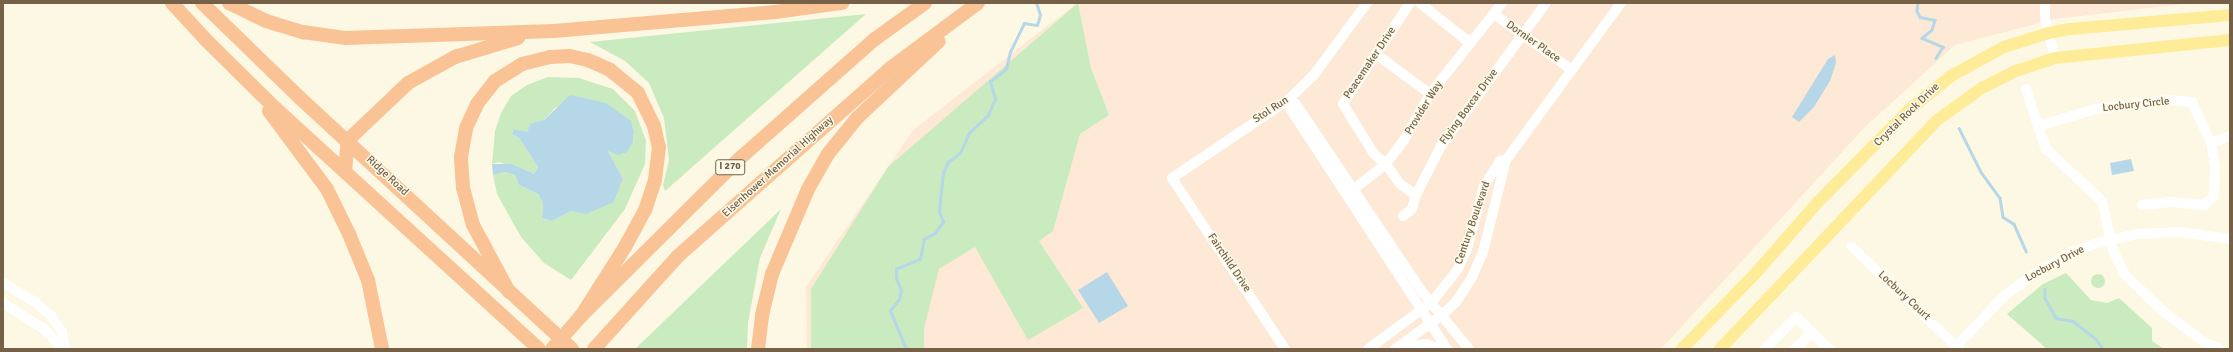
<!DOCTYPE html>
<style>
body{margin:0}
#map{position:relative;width:2233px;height:352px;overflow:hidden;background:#fdf8e3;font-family:Signika,sans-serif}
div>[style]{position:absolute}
.commercial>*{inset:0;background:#fee9d6}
.green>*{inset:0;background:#caebc0}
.round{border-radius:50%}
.water>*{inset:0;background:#b6d7e7}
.stream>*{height:2.5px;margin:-1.25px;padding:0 1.25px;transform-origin:1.25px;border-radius:1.25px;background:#b6d7e7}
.minor>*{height:10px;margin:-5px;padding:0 5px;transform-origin:5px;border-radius:5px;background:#fff}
.major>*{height:12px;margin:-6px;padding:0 6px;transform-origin:6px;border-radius:6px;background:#ffec98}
.highway>*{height:14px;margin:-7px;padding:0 7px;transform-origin:7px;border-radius:7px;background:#fac396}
span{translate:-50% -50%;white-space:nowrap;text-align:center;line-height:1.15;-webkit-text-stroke:3px #fffbea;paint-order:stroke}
.shield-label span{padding:1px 3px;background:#fffbea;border:1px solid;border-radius:3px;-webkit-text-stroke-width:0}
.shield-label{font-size:10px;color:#766148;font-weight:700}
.street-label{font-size:11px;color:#766148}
.frame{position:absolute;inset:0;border:4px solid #766148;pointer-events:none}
</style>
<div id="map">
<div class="commercial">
<i style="clip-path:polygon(1077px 3px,2192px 3px,2055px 19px,1955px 45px,1865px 127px,1661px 349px,807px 349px,806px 287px,913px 130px)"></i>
</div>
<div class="green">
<i style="clip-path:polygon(1078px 3px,1091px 68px,1109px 115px,1080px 134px,1053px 231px,1039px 241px,1083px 308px,1028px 340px,975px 247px,939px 269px,924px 329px,924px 349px,811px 349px,811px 289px,888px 167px)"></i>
<i style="clip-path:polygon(866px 14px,665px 191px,663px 185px,669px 160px,664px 118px,649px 83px,625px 61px,590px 42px)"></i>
<i style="clip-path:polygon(548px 77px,579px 78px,613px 89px,635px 111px,646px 141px,645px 164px,625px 209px,571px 280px,544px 263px,521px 237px,497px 194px,493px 175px,505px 172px,515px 175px,519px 185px,538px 194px,543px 203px,542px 218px,552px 221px,571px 211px,614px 202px,623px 179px,608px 151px,615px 151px,633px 142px,634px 132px,631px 122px,619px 113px,556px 107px,544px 120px,531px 123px,527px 133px,513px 129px,512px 134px,519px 138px,538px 167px,534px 174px,499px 162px,492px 164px,495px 131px,501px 113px,511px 96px,527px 85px)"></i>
<i style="clip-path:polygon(781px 209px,760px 258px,748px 323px,747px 349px,635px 349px)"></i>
<i style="clip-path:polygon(2066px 273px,2091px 300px,2107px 303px,2119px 298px,2152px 328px,2152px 341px,2164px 349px,2047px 349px,2007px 314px,2043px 284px)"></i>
<i class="round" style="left:2091px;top:274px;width:14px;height:14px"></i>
</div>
<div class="water">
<i style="clip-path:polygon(1835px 55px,1836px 63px,1830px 81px,1814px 107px,1799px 122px,1792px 117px,1828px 59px)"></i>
<i style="clip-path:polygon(570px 95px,606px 103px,631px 121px,634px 132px,633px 142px,627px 152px,619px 155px,608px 151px,623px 179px,614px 202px,586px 214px,571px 211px,552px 221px,542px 218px,543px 203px,538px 194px,519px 185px,515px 175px,505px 172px,493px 175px,492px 164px,511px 164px,534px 174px,538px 167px,519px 138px,512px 134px,513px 129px,527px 132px,531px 123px,544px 120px)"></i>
<i style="clip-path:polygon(2131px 159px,2134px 171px,2112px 175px,2110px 163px)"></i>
<i style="clip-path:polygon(1107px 272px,1128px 306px,1099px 323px,1078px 290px)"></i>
</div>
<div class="stream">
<i style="left:1918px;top:3px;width:8px;rotate:97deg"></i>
<i style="left:1917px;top:11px;width:7px;rotate:63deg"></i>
<i style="left:1920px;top:17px;width:15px;rotate:11deg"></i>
<i style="left:1935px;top:20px;width:10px;rotate:107deg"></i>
<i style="left:1932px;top:30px;width:13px;rotate:141deg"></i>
<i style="left:1922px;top:38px;width:23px;rotate:23deg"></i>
<i style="left:1943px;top:47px;width:13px;rotate:122deg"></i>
<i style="left:1959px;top:128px;width:49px;rotate:63.4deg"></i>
<i style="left:1981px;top:172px;width:32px;rotate:54deg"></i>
<i style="left:2000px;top:198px;width:19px;rotate:81deg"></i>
<i style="left:2003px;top:217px;width:13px;rotate:32deg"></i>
<i style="left:2014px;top:224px;width:30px;rotate:66deg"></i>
<i style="left:2045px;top:289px;width:9px;rotate:90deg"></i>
<i style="left:2045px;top:298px;width:23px;rotate:61deg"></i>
<i style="left:2056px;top:318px;width:17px;rotate:10deg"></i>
<i style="left:2073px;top:321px;width:29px;rotate:38deg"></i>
<i style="left:2096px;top:339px;width:12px;rotate:55deg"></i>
<i style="left:906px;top:349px;width:41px;rotate:-112.8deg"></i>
<i style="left:890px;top:311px;width:15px;rotate:-53deg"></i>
<i style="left:899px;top:299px;width:9px;rotate:-77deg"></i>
<i style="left:901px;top:290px;width:12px;rotate:-114deg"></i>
<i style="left:896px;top:279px;width:10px;rotate:-90deg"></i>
<i style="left:896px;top:269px;width:26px;rotate:-23deg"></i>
<i style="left:920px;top:259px;width:20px;rotate:-79deg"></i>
<i style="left:924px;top:239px;width:13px;rotate:-29deg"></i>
<i style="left:935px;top:233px;width:14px;rotate:-54deg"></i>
<i style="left:943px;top:222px;width:12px;rotate:-110deg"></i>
<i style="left:939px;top:211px;width:38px;rotate:-84deg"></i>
<i style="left:943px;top:173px;width:12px;rotate:-66deg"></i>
<i style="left:948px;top:162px;width:15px;rotate:-37deg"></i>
<i style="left:960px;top:153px;width:22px;rotate:-66deg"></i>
<i style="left:969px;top:133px;width:26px;rotate:-43deg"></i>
<i style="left:988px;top:115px;width:17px;rotate:-66deg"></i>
<i style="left:995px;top:99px;width:18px;rotate:-106deg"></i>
<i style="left:990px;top:82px;width:21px;rotate:-39deg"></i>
<i style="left:1006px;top:69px;width:17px;rotate:-77deg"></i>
<i style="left:1010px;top:52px;width:32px;rotate:-64deg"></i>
<i style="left:1024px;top:23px;width:13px;rotate:9deg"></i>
<i style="left:1037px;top:25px;width:10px;rotate:-73deg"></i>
<i style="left:1040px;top:15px;width:13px;rotate:-108deg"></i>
</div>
<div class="minor">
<i style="left:1410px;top:3px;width:121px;rotate:123.6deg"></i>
<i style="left:1343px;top:104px;width:59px;rotate:58.2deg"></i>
<i style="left:1374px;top:154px;width:16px;rotate:40deg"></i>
<i style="left:1386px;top:164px;width:24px;rotate:55deg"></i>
<i style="left:1400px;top:184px;width:19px;rotate:35deg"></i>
<i style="left:1420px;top:3px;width:58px;rotate:38.7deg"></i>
<i style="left:1465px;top:39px;width:7px"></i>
<i style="left:2045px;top:3px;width:15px;rotate:90deg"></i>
<i style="left:2045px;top:18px;width:41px;rotate:76deg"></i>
<i style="left:1494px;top:14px;width:96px;rotate:35.7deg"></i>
<i style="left:1377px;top:55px;width:66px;rotate:36.3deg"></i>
<i style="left:2026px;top:89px;width:39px;rotate:72deg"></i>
<i style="left:2211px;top:143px;width:20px;rotate:-20deg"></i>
<i style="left:1350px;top:192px;width:46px;rotate:-37.9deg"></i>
<i style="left:1386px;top:164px;width:30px;rotate:-53deg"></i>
<i style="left:1404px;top:140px;width:53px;rotate:-60.5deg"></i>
<i style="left:1430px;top:94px;width:116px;rotate:-51.6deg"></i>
<i style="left:2142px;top:205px;width:31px;rotate:-6deg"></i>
<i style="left:2173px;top:202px;width:31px;rotate:6deg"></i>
<i style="left:2204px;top:205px;width:13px;rotate:-42deg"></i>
<i style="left:2214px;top:196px;width:29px;rotate:-88deg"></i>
<i style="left:2215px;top:167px;width:24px;rotate:-99deg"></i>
<i style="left:2211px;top:143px;width:45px;rotate:-114.9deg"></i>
<i style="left:2192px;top:102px;width:22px;rotate:-175deg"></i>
<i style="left:2170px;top:100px;width:75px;rotate:173.1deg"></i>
<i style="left:2096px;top:109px;width:60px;rotate:163.7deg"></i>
<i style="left:2038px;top:126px;width:24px;rotate:71deg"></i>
<i style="left:2046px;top:149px;width:76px;rotate:42.9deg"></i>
<i style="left:2102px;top:201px;width:50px;rotate:77.3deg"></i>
<i style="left:2113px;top:250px;width:28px;rotate:64deg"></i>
<i style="left:2125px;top:275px;width:54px;rotate:43.5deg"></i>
<i style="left:2164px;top:312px;width:50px;rotate:36.9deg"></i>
<i style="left:2204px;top:342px;width:17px;rotate:24deg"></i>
<i style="left:1403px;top:216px;width:11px;rotate:-38deg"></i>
<i style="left:1412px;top:209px;width:15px;rotate:-74deg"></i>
<i style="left:1416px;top:195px;width:55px;rotate:-63deg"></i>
<i style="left:1441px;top:146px;width:177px;rotate:-53.7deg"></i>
<i style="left:1852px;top:247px;width:148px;rotate:43.6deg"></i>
<i style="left:3px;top:283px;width:37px;rotate:31deg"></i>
<i style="left:35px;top:302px;width:21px;rotate:41deg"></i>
<i style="left:51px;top:316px;width:19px;rotate:55deg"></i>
<i style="left:62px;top:332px;width:17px;rotate:80deg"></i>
<i style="left:3px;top:303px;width:49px;rotate:32.4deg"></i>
<i style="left:44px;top:329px;width:28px;rotate:46deg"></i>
<i style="left:1400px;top:348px;width:26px;rotate:-9deg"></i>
<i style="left:1426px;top:344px;width:15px;rotate:20deg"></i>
<i style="left:1285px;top:349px;width:205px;rotate:-123.5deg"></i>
<i style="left:1172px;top:178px;width:140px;rotate:-33.9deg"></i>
<i style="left:1288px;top:100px;width:35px;rotate:-44deg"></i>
<i style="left:1313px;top:76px;width:91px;rotate:-53.5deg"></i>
<i style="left:1368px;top:349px;width:79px;rotate:-36.3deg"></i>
<i style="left:1432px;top:302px;width:42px;rotate:-51.8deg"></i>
<i style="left:1458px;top:269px;width:22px;rotate:-66deg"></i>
<i style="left:1467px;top:249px;width:65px;rotate:-74.9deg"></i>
<i style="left:1484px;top:186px;width:30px;rotate:-57deg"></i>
<i style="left:1500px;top:161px;width:6px;rotate:-9deg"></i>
<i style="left:1395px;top:349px;width:58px;rotate:-35.9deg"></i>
<i style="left:1442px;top:315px;width:19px;rotate:-43deg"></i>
<i style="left:1456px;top:302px;width:30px;rotate:-57deg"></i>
<i style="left:1472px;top:277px;width:27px;rotate:-66deg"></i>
<i style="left:1483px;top:252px;width:95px;rotate:-76deg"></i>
<i style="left:1506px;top:160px;width:195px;rotate:-53.8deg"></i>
<i style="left:1447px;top:349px;width:285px;rotate:-123.1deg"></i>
<i style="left:1291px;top:110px;width:10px;rotate:-107deg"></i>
<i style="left:1288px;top:100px;width:9px;rotate:27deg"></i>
<i style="left:1296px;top:104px;width:228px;rotate:56.1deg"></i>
<i style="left:1423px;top:293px;width:72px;rotate:50.6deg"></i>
<i style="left:1765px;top:349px;width:45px;rotate:-45.9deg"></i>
<i style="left:1796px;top:317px;width:46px;rotate:44.1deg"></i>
<i style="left:1795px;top:349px;width:24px;rotate:-45deg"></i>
<i style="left:1954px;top:349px;width:73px;rotate:-46.7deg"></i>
<i style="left:2004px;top:296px;width:39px;rotate:-36deg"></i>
<i style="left:2036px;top:273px;width:42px;rotate:-30.3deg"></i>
<i style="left:2072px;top:252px;width:28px;rotate:-19deg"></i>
<i style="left:2098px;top:243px;width:41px;rotate:-12.7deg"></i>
<i style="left:2138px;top:234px;width:43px;rotate:-2.7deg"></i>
<i style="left:2181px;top:232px;width:49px;rotate:8.1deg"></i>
</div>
<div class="major">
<i style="left:1682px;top:349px;width:103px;rotate:-45.8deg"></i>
<i style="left:1754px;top:275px;width:97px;rotate:-48.8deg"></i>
<i style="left:1818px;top:202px;width:129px;rotate:-45.3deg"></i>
<i style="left:1909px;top:110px;width:54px;rotate:-39deg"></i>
<i style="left:1951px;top:76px;width:60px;rotate:-28.7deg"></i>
<i style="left:2004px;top:47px;width:47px;rotate:-17.3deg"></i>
<i style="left:2049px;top:33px;width:21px;rotate:-11deg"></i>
<i style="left:2070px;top:29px;width:161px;rotate:-5deg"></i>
<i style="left:1720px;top:349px;width:314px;rotate:-46.5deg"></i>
<i style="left:1936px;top:121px;width:57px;rotate:-35.7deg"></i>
<i style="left:1982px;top:88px;width:38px;rotate:-27deg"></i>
<i style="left:2016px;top:71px;width:41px;rotate:-18.4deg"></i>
<i style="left:2055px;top:58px;width:176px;rotate:-5.9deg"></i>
</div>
<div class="highway">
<i style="left:172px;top:3px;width:50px;rotate:47.4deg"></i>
<i style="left:206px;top:40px;width:97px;rotate:44.6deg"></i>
<i style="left:275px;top:108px;width:357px;rotate:42.4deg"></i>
<i style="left:202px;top:3px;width:136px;rotate:44.1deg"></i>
<i style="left:300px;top:98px;width:370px;rotate:42.7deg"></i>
<i style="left:229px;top:3px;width:41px;rotate:25.9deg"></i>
<i style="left:266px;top:21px;width:39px;rotate:17deg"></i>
<i style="left:303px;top:32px;width:42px;rotate:8.1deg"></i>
<i style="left:345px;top:38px;width:209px;rotate:-1.9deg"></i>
<i style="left:554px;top:31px;width:222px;rotate:-4.9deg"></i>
<i style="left:775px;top:12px;width:68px;rotate:-7.7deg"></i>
<i style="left:269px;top:111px;width:97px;rotate:53.4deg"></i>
<i style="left:327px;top:189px;width:50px;rotate:63.9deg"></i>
<i style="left:349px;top:234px;width:50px;rotate:67.6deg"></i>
<i style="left:368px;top:280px;width:70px;rotate:78.5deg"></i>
<i style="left:345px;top:172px;width:32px;rotate:-85deg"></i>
<i style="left:348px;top:140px;width:83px;rotate:-43.5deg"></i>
<i style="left:408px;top:83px;width:54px;rotate:-29deg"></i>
<i style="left:455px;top:57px;width:66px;rotate:-16.8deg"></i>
<i style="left:509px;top:292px;width:76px;rotate:-118.2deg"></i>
<i style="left:473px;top:225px;width:38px;rotate:-105deg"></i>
<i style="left:463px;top:188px;width:31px;rotate:-94deg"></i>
<i style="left:461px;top:157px;width:29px;rotate:-80deg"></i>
<i style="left:466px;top:128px;width:26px;rotate:-65deg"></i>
<i style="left:477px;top:104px;width:29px;rotate:-52deg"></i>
<i style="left:495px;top:81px;width:32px;rotate:-32deg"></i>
<i style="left:522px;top:64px;width:29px;rotate:-14deg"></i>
<i style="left:550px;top:57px;width:20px;rotate:-3deg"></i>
<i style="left:570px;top:56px;width:18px;rotate:13deg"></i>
<i style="left:588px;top:60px;width:24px;rotate:24deg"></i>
<i style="left:610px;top:70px;width:36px;rotate:39deg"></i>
<i style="left:638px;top:93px;width:37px;rotate:64deg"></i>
<i style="left:654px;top:126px;width:22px;rotate:77deg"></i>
<i style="left:659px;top:147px;width:33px;rotate:97deg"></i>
<i style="left:655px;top:180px;width:32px;rotate:108deg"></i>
<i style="left:645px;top:210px;width:42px;rotate:118.4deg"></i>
<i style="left:625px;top:247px;width:82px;rotate:122.5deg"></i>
<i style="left:552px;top:349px;width:44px;rotate:-48.7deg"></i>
<i style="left:581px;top:316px;width:221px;rotate:-44.8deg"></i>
<i style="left:738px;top:160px;width:183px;rotate:-41.5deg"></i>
<i style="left:875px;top:39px;width:62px;rotate:-35.8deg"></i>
<i style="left:594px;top:349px;width:125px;rotate:-47.9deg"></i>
<i style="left:678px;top:256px;width:282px;rotate:-41.5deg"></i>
<i style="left:889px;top:69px;width:111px;rotate:-36.6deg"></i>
<i style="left:758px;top:349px;width:34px;rotate:-83deg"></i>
<i style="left:762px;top:315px;width:42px;rotate:-76.3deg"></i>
<i style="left:772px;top:274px;width:92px;rotate:-67deg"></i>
<i style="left:808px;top:189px;width:40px;rotate:-60.3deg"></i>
<i style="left:828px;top:154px;width:46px;rotate:-51.1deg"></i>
<i style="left:857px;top:118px;width:112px;rotate:-43.2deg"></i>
</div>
<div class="shield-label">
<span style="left:730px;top:167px">I 270</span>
</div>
<div class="street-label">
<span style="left:1533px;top:42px;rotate:35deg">Dornier Place</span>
<span style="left:1370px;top:63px;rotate:-56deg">Peacemaker Drive</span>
<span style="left:2136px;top:105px;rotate:-6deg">Locbury Circle</span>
<span style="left:1469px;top:107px;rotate:-54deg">Flying Boxcar Drive</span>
<span style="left:1424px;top:108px;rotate:-58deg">Provider Way</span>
<span style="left:1271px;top:110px;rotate:-33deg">Stol Run</span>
<span style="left:1907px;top:115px;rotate:-44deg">Crystal Rock Drive</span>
<span style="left:778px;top:167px;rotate:-42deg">Eisenhower Memorial Highway</span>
<span style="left:387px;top:176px;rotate:43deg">Ridge Road</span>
<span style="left:1473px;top:223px;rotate:-71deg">Century Boulevard</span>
<span style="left:1229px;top:263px;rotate:56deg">Fairchild Drive</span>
<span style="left:2055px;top:264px;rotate:-28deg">Locbury Drive</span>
<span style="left:1904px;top:296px;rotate:43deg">Locbury Court</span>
</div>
<div class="frame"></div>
</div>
